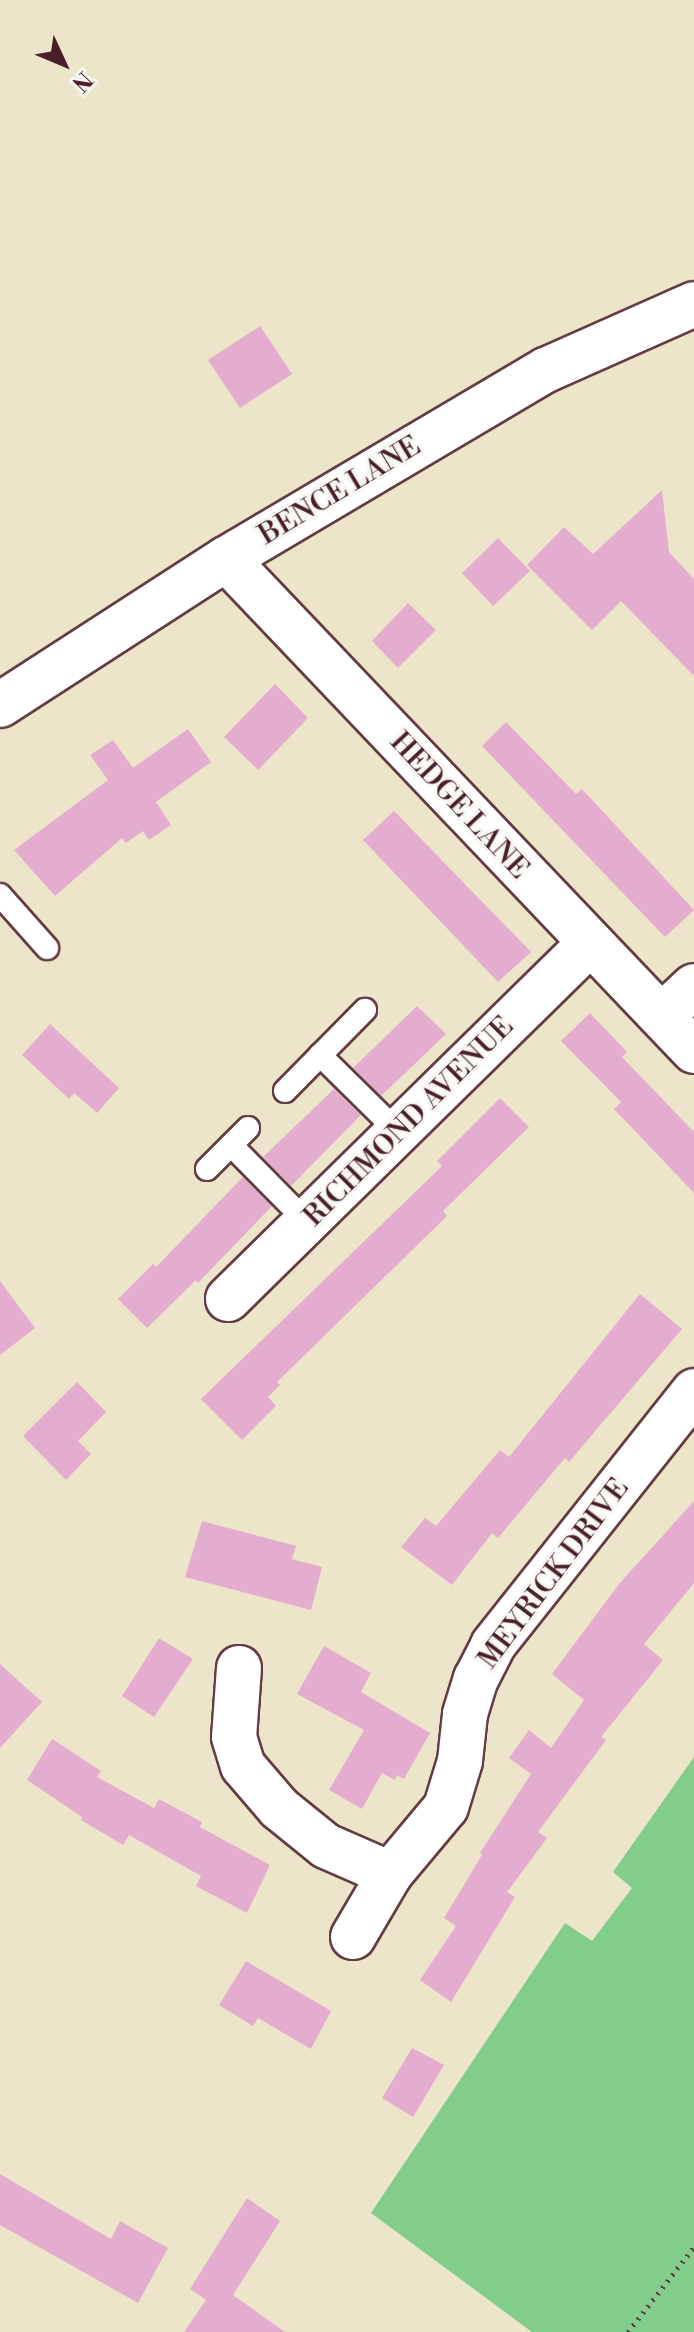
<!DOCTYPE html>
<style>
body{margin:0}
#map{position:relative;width:694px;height:2332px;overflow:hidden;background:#ece5c9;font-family:"Libre Bodoni",serif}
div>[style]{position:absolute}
.green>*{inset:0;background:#82cd8a}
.building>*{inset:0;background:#e4add0}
.path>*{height:5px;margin-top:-2.5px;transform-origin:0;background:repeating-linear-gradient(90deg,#623d43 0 2px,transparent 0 8px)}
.roads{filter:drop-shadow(2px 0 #623d43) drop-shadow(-2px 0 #623d43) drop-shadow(0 2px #623d43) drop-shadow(0 -2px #623d43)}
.lane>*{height:22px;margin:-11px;padding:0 11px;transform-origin:11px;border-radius:11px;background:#fff}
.street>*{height:44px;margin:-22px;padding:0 22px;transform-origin:22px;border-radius:22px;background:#fff}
span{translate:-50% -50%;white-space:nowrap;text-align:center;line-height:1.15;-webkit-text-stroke:6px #f6f6f2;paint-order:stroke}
.street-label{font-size:28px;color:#4a1f2b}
.north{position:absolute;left:24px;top:24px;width:80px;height:80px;-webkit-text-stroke:6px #f6f6f2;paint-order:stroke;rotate:134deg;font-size:22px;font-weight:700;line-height:32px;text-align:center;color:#4a1f2b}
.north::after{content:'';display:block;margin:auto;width:28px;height:36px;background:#4a1f2b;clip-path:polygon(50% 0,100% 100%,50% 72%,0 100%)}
</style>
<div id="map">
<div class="green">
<i style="clip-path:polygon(694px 1757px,694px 2332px,532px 2332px,371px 2213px,565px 1923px,592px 1941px,632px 1888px,613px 1872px)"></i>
</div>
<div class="building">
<i style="clip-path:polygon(260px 326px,292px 374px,240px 408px,208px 360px)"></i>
<i style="clip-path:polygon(662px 490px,669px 552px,694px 579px,694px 676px,621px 601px,592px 630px,527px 565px,564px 527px,593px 554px)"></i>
<i style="clip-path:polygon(498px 538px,530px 571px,493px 606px,462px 573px)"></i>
<i style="clip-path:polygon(408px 603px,436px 630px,398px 668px,372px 641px)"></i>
<i style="clip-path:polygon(275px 684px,308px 718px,258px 770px,224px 737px)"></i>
<i style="clip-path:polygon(506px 722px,576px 794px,582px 789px,694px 910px,665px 937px,482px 746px)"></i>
<i style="clip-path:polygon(188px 729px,211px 762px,156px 802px,171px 825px,149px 840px,143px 831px,126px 843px,122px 838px,55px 896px,14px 850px,108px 780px,90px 755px,113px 740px,133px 768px)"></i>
<i style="clip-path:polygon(394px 811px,531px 952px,498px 982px,363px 840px)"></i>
<i style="clip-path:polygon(417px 1006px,446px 1034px,381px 1096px,353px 1068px)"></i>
<i style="clip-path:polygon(590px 1013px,627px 1052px,622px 1057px,694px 1132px,694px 1193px,614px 1109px,621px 1102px,561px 1041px)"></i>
<i style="clip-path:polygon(50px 1024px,119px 1088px,97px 1113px,74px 1093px,69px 1099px,22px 1055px)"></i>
<i style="clip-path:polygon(334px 1089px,361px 1115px,291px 1186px,263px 1157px)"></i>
<i style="clip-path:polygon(500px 1098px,529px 1127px,443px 1211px,447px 1216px,277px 1382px,280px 1385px,268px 1397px,276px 1406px,242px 1440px,201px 1399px,442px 1166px,437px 1161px)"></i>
<i style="clip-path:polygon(243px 1177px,272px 1206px,198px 1283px,196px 1280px,147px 1328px,118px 1299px,153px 1264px,156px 1267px)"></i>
<i style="clip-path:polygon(0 1281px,35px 1328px,0 1355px)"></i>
<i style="clip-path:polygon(640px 1294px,682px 1329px,569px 1462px,565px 1458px,498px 1538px,492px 1533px,452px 1585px,401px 1547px,425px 1518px,436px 1526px,500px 1450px,509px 1457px)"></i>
<i style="clip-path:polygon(77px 1382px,106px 1412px,78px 1441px,91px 1454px,66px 1480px,23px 1436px)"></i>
<i style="clip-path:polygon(694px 1501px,694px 1583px,644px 1644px,663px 1660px,601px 1737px,606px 1740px,538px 1832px,547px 1838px,507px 1892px,515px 1897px,451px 2002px,420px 1980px,456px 1926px,444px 1918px,482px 1855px,480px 1853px,531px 1774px,509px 1758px,529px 1730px,551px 1748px,584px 1700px,552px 1674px,619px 1584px)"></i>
<i style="clip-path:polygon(202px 1521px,296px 1546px,292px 1559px,322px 1567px,311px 1610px,185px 1577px)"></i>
<i style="clip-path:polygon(159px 1638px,193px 1659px,154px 1717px,122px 1696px)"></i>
<i style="clip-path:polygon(324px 1646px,371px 1673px,361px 1692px,430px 1733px,404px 1779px,397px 1775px,395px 1780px,382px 1773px,362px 1809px,329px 1790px,364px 1730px,297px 1694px)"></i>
<i style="clip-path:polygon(0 1664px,42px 1702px,0 1748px)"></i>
<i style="clip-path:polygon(52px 1739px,101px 1771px,97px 1777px,154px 1808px,159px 1799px,202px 1822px,200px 1827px,270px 1865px,247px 1913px,196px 1886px,201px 1876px,129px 1835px,123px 1845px,81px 1820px,82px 1817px,27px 1780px)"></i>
<i style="clip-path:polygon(246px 1961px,331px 2011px,311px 2049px,258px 2018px,253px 2026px,219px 2005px)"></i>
<i style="clip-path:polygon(412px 2048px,444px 2065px,413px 2117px,382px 2098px)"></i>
<i style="clip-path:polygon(0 2174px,111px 2239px,120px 2221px,168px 2248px,138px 2303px,0 2225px)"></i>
<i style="clip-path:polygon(247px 2198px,280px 2221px,233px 2295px,285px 2332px,184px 2332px,206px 2300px,190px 2289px)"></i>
</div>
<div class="path">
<i style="left:628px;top:2332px;width:108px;rotate:-52.2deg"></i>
</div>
<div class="roads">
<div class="lane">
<i style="left:0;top:895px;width:71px;rotate:48.4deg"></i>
<i style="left:320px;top:1055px;width:110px;rotate:44.6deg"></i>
<i style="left:285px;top:1091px;width:114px;rotate:-45.4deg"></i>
<i style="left:231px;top:1145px;width:108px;rotate:45.4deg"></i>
<i style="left:207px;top:1169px;width:58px;rotate:-45deg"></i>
</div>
<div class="street">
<i style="left:226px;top:559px;width:679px;rotate:46.43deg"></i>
<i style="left:0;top:705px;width:269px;rotate:-32.9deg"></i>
<i style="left:226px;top:559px;width:372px;rotate:-30.6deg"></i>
<i style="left:546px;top:370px;width:162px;rotate:-24deg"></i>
<i style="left:663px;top:1015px;width:42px;rotate:-43.1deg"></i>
<i style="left:228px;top:1299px;width:506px;rotate:-44.52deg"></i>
<i style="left:239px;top:1668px;width:69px;rotate:94.1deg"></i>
<i style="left:234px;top:1737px;width:30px;rotate:73deg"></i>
<i style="left:243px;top:1766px;width:55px;rotate:49.4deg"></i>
<i style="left:279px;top:1808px;width:60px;rotate:39deg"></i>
<i style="left:326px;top:1846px;width:70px;rotate:23.6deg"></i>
<i style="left:353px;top:1937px;width:73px;rotate:-59.6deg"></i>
<i style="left:390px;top:1874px;width:87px;rotate:-50.1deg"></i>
<i style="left:446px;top:1807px;width:48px;rotate:-73.1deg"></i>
<i style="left:460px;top:1761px;width:47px;rotate:-83.9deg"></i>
<i style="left:465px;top:1714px;width:37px;rotate:-73deg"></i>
<i style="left:476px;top:1679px;width:38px;rotate:-63deg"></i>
<i style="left:493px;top:1645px;width:324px;rotate:-51.6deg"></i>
</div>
</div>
<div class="street-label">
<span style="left:340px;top:491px;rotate:-31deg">BENCE LANE</span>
<span style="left:459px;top:806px;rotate:47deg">HEDGE LANE</span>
<span style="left:409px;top:1122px;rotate:-45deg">RICHMOND AVENUE</span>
<span style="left:554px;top:1574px;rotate:-53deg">MEYRICK DRIVE</span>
</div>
<div class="north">N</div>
</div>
